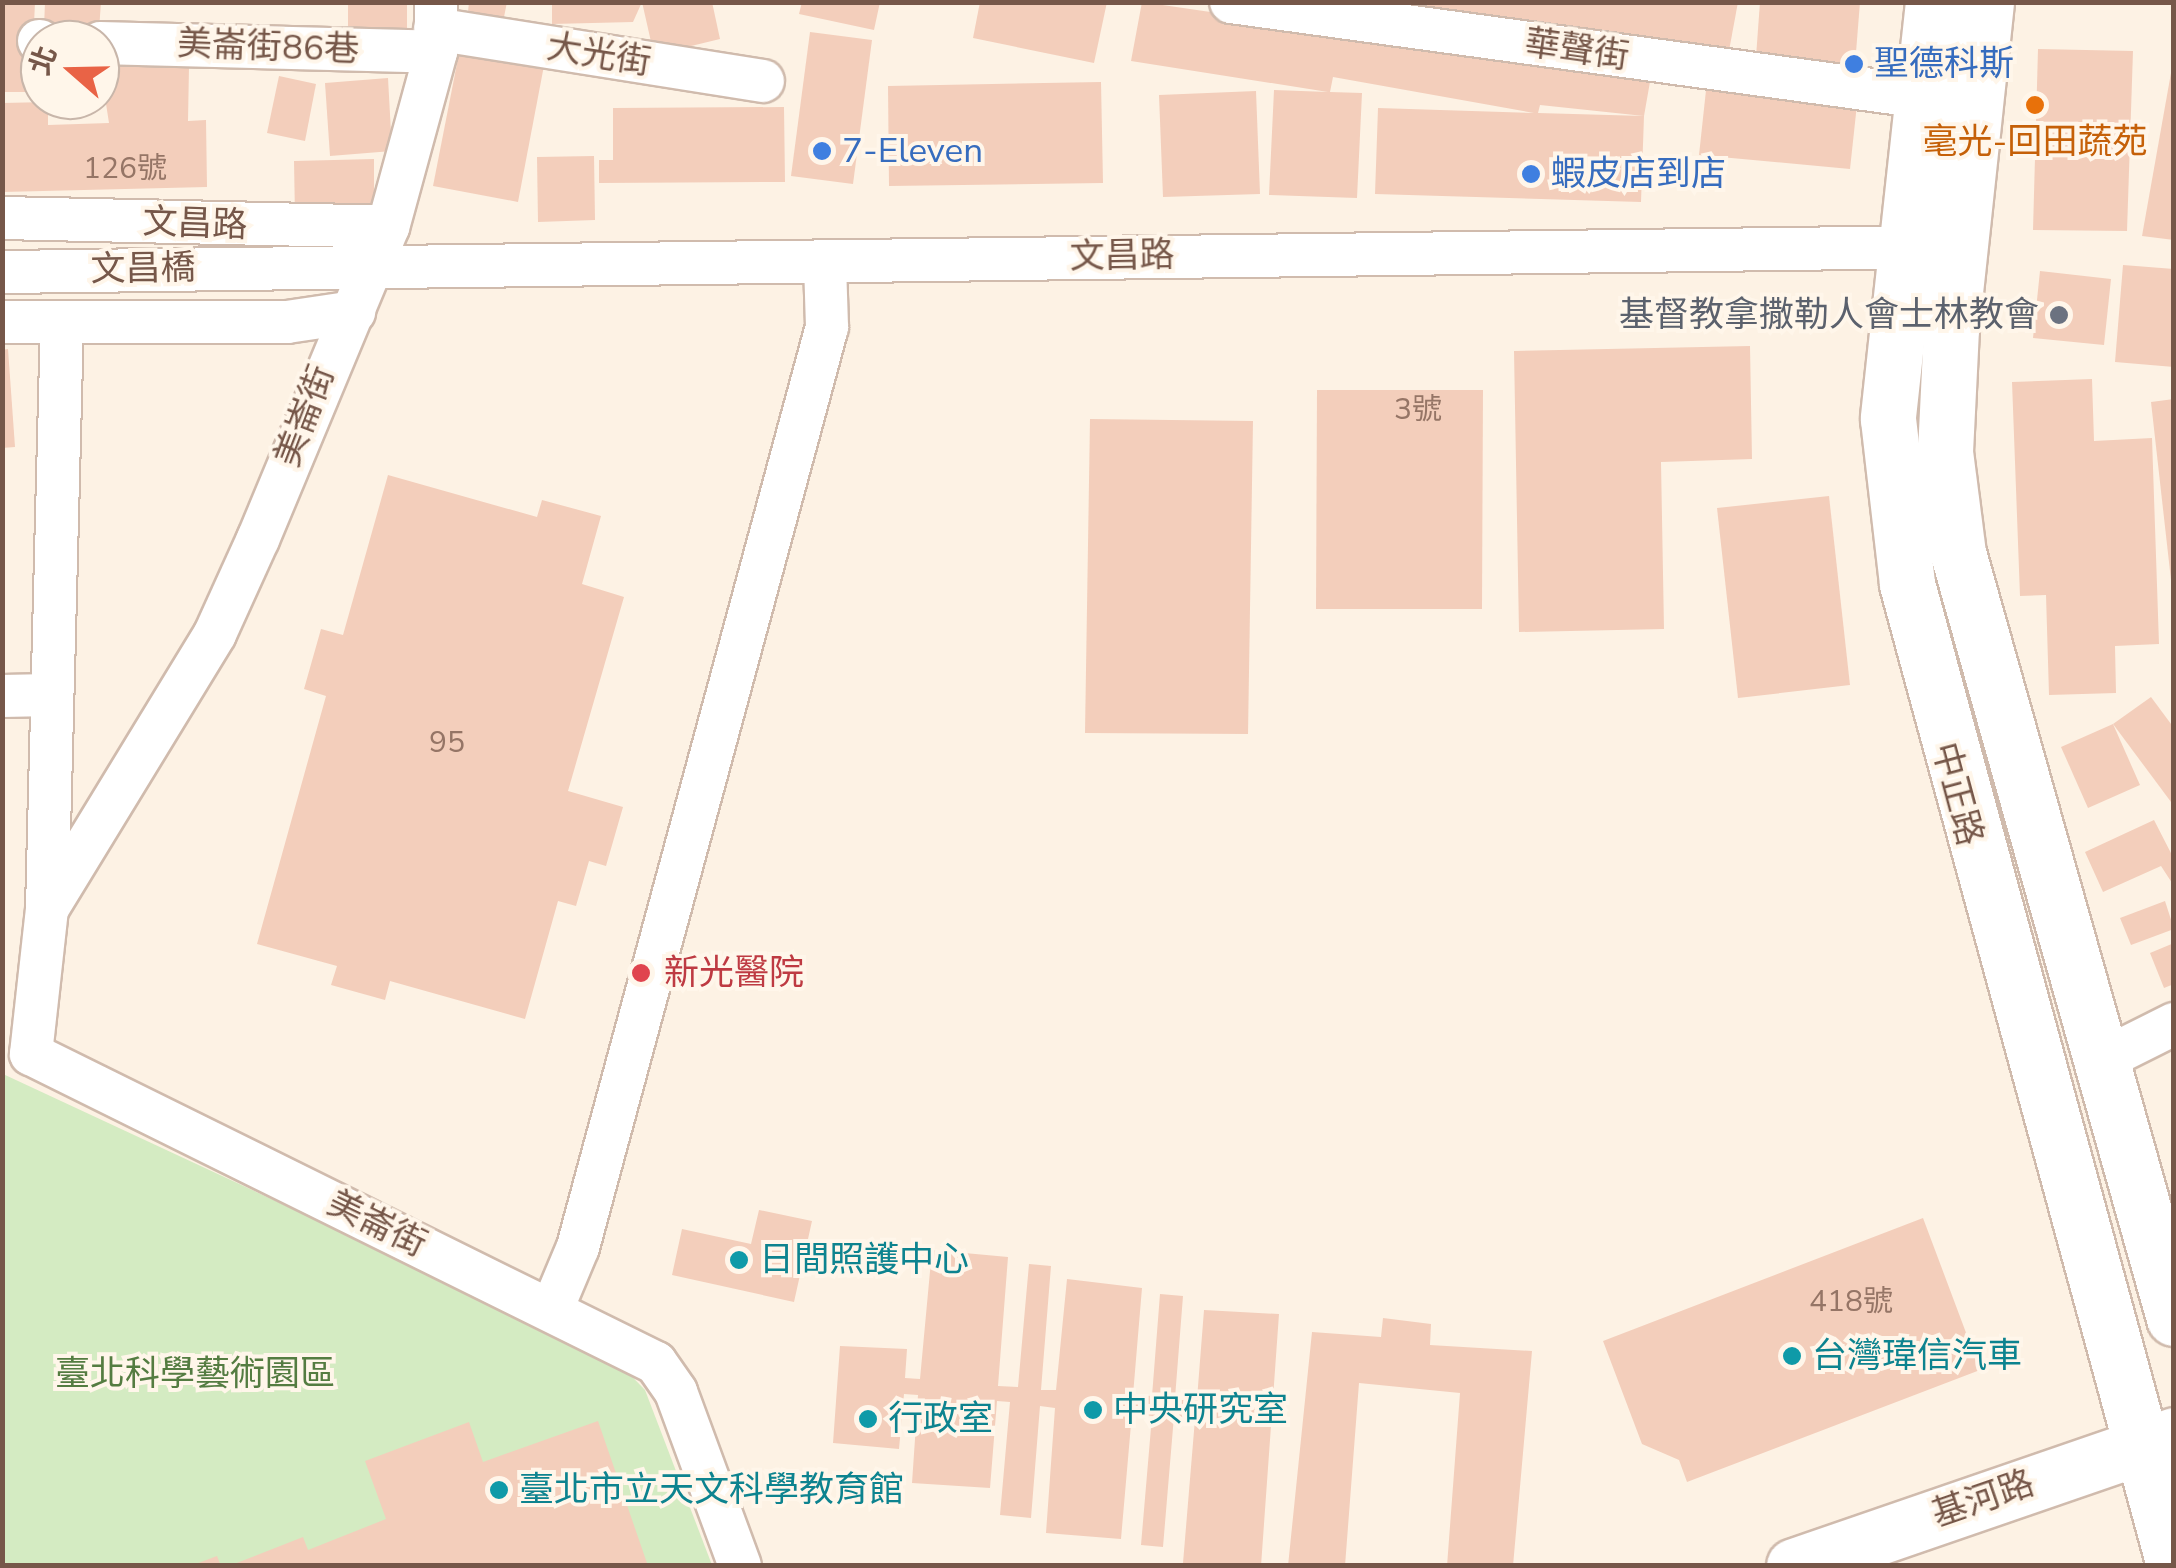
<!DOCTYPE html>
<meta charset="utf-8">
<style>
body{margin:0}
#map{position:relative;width:2176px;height:1568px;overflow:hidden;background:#fdf2e4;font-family:"Nunito Sans","Noto Sans TC",sans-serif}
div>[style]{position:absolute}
.green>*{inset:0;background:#d4ebc2}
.building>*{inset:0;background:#f3cebb}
.roads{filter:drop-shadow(2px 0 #d0bbad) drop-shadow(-2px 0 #d0bbad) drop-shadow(0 2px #d0bbad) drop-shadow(0 -2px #d0bbad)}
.street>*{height:42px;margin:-21px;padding:0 21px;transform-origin:21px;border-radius:21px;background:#fff}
.secondary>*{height:55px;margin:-27.5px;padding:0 27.5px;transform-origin:27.5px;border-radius:27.5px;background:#fff}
.dots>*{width:28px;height:28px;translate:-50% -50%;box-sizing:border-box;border:5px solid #fff6ea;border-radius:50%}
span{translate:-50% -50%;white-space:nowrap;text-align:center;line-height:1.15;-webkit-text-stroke:8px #fff6ea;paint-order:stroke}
.number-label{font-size:30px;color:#957566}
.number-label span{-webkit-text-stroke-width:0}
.street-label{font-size:35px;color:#765749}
.shop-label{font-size:35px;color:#366cbe}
.left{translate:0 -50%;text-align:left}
.food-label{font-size:35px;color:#c56008}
.worship-label{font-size:35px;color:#5b616d}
.right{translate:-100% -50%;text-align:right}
.health-label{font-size:35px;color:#be3a42}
.culture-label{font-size:35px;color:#0d838f}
.park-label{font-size:35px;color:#547c41}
.frame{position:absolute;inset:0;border:5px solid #765749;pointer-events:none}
.north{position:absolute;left:20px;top:20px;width:100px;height:100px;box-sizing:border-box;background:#fff6ea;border:2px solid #c8b6aa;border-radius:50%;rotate:290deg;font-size:28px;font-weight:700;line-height:40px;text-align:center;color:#765749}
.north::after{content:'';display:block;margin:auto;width:35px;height:45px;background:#e96346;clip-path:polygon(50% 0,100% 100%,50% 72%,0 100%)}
</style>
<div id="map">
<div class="green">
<i style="clip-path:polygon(3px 1074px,615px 1359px,645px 1390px,712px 1565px,3px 1566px)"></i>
</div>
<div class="building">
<i style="clip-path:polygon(2px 2px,35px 2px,31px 92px,2px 92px)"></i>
<i style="clip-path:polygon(45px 2px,101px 2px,99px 30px,44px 28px)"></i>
<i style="clip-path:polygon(348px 2px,407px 2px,407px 35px,348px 36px)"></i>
<i style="clip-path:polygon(469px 2px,507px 2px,504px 17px,468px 12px)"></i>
<i style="clip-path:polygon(552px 2px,642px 2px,633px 22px,552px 24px)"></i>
<i style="clip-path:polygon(642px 2px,712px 2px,720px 39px,654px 55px)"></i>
<i style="clip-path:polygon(802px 2px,880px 2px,874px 30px,799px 14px)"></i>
<i style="clip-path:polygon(980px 2px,1107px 2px,1094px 63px,973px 38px)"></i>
<i style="clip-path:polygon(1142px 2px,1651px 76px,1644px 116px,1540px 105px,1538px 113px,1644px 116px,1641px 202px,1375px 194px,1378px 108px,1534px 113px,1333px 77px,1330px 92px,1362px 93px,1357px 198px,1269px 195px,1274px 90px,1328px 92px,1131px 61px)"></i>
<i style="clip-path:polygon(1379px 2px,1738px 2px,1726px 67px)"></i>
<i style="clip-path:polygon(1760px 2px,1860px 2px,1855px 65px,1756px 57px)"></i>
<i style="clip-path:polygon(810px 32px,872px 40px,853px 184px,791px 176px)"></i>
<i style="clip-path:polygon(462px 38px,546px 55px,518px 202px,433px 186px)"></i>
<i style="clip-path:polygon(2038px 49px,2133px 51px,2127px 231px,2033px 230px)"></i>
<i style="clip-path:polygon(2174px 56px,2174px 240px,2142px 236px)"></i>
<i style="clip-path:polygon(100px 65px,189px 67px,188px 121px,206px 120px,207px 187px,2px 192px,2px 103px,48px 102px,48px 125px,109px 123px)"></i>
<i style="clip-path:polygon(279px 76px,316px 84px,305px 141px,267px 133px)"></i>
<i style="clip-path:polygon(388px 78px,392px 151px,330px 156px,325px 83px)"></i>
<i style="clip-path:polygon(1707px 81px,1858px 95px,1850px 169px,1699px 155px)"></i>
<i style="clip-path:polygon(1101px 82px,1103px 183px,889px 186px,888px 86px)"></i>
<i style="clip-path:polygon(1256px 91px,1260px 194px,1163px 197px,1159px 95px)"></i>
<i style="clip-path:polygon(784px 107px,785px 182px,599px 183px,599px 160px,613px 160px,613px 108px)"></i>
<i style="clip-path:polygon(594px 156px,595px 220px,538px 222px,537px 157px)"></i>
<i style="clip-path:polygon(374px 159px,374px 216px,295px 217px,294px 161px)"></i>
<i style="clip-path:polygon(2123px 265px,2174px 269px,2174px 367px,2115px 362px)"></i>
<i style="clip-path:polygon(2040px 271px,2111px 279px,2104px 345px,2033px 338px)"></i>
<i style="clip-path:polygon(1750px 346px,1752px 459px,1661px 462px,1664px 629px,1519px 632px,1514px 351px)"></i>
<i style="clip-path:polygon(8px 349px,15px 447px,2px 448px,2px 350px)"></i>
<i style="clip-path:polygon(2092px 379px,2094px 441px,2152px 438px,2159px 644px,2115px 646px,2116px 693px,2049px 695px,2046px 595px,2020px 596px,2012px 382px)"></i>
<i style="clip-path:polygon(1317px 390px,1483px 390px,1482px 609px,1316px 609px)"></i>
<i style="clip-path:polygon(2174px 399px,2174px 580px,2171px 580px,2151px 402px)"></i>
<i style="clip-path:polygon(1090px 419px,1253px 421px,1248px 734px,1085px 733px)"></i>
<i style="clip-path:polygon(388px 475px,537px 517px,542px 500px,601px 516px,582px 584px,624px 597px,568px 791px,623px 807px,606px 866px,589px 861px,576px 906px,558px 901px,525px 1019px,390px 981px,385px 1000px,331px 985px,337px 966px,257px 944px,326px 696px,304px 689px,321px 629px,343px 635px)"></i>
<i style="clip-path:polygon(1829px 496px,1850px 685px,1738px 698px,1717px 508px)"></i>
<i style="clip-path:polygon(2151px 697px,2174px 728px,2174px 806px,2113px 724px)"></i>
<i style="clip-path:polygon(2113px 724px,2140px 785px,2088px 808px,2061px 747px)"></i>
<i style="clip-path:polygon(2154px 820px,2174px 859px,2174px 886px,2161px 866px,2103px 892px,2085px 852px)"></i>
<i style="clip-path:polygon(2165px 901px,2174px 929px,2131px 945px,2120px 918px)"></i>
<i style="clip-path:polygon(2174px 943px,2174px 984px,2164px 988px,2150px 953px)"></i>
<i style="clip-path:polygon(759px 1210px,812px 1221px,794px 1302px,672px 1275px,682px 1229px,751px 1244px)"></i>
<i style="clip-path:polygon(1923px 1218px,1980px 1370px,1687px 1482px,1679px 1460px,1642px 1444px,1603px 1341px)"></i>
<i style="clip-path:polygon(932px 1250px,1008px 1257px,998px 1386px,1018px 1387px,1029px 1264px,1051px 1266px,1041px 1390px,1056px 1390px,1067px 1279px,1142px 1288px,1133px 1395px,1152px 1396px,1160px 1294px,1183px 1296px,1175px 1398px,1197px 1399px,1204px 1310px,1279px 1314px,1261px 1566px,1183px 1563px,1195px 1419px,1174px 1416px,1163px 1547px,1141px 1545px,1152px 1416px,1132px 1413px,1121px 1539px,1046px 1533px,1055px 1408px,1040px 1406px,1031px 1518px,1000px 1515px,1010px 1402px,997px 1401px,990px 1488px,912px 1483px,918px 1395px,904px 1394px,899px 1449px,833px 1443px,840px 1346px,907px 1349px,905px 1378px,920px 1379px)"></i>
<i style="clip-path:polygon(1383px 1318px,1431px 1324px,1430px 1345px,1532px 1351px,1513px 1566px,1447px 1566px,1460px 1393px,1359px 1383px,1345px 1566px,1288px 1566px,1312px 1332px,1381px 1337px)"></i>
<i style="clip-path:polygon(598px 1421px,648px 1566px,229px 1566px,303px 1537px,308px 1550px,386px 1519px,365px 1461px,469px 1422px,483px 1462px)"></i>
<i style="clip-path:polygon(217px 1556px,221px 1566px,193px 1566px,193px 1565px)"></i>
</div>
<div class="roads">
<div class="street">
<i style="left:436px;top:2px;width:50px;rotate:90deg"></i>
<i style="left:436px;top:52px;width:181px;rotate:105.3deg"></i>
<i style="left:388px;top:227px;width:338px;rotate:112.6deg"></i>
<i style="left:258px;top:539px;width:104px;rotate:114.4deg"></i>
<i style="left:215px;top:634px;width:322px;rotate:121.4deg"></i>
<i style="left:47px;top:909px;width:146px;rotate:96.3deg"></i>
<i style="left:31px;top:1054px;width:697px;rotate:26.31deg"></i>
<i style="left:656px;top:1363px;width:35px;rotate:55deg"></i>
<i style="left:676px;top:1392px;width:185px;rotate:69.8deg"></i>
<i style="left:1231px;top:2px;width:698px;rotate:7.82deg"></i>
<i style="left:435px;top:29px;width:332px;rotate:9deg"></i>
<i style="left:39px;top:41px;width:1px"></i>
<i style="left:100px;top:43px;width:336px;rotate:1.5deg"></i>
<i style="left:2px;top:218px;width:386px;rotate:1.3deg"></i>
<i style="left:2px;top:272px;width:1936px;rotate:-0.74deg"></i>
<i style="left:2px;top:322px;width:285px"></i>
<i style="left:287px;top:322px;width:68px;rotate:-8.5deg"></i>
<i style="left:2px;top:696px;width:48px;rotate:-1.2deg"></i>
<i style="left:47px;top:909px;width:587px;rotate:-88.54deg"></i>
<i style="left:2100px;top:1061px;width:83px;rotate:-26.6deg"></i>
<i style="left:552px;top:1309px;width:67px;rotate:-67.2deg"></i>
<i style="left:578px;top:1247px;width:953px;rotate:-74.86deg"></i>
<i style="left:827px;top:327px;width:65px;rotate:-91.8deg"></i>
</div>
<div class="secondary">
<i style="left:1933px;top:2px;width:419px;rotate:96.2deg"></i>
<i style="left:1888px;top:419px;width:166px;rotate:83.4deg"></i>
<i style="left:1907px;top:584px;width:1017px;rotate:74.77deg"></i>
<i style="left:1986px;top:2px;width:329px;rotate:96.1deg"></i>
<i style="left:1951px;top:329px;width:123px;rotate:92.8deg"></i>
<i style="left:1945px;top:452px;width:102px;rotate:82.7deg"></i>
<i style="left:1958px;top:553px;width:795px;rotate:74.23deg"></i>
<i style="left:1794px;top:1566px;width:402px;rotate:-19deg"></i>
</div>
</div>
<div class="dots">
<i style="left:1854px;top:64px;background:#3f7fe0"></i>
<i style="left:2035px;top:105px;background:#e8710a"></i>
<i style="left:822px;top:151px;background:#3f7fe0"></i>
<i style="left:1531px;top:174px;background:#3f7fe0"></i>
<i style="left:2059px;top:315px;background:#6b7280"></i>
<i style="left:641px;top:973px;background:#e0444e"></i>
<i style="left:739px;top:1260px;background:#0f9aa8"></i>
<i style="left:1792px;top:1356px;background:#0f9aa8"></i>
<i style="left:1093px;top:1410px;background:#0f9aa8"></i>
<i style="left:868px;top:1419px;background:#0f9aa8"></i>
<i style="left:499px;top:1490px;background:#0f9aa8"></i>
</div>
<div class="number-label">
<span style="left:125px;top:169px">126號</span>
<span style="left:1418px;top:410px">3號</span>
<span style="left:447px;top:743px">95</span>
<span style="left:1851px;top:1302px">418號</span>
</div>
<div class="street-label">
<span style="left:268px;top:47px;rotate:2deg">美崙街86巷</span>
<span style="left:1577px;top:50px;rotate:8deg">華聲街</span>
<span style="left:599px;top:55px;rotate:9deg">大光街</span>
<span style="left:195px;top:224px;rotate:2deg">文昌路</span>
<span style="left:1122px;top:256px;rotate:-1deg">文昌路</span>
<span style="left:143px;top:269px;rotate:-1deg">文昌橋</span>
<span style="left:305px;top:416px;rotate:-69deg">美崙街</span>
<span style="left:1957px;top:794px;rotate:75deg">中正路</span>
<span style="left:377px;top:1224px;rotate:26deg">美崙街</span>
<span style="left:1983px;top:1499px;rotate:-19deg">基河路</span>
</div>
<div class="shop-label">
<span class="left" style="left:1874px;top:64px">聖德科斯</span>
<span class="left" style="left:842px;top:151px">7-Eleven</span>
<span class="left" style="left:1551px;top:174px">蝦皮店到店</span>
</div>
<div class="food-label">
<span style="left:2035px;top:142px">毫光-回田蔬苑</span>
</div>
<div class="worship-label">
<span class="right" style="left:2039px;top:315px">基督教拿撒勒人會士林教會</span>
</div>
<div class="health-label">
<span class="left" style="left:664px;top:973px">新光醫院</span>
</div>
<div class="culture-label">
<span class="left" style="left:759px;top:1260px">日間照護中心</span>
<span class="left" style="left:1812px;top:1356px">台灣瑋信汽車</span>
<span class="left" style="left:1113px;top:1410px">中央研究室</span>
<span class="left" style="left:888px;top:1419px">行政室</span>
<span class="left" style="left:519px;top:1490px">臺北市立天文科學教育館</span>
</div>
<div class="park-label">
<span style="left:195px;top:1374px">臺北科學藝術園區</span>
</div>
<div class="frame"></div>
<div class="north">北</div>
</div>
